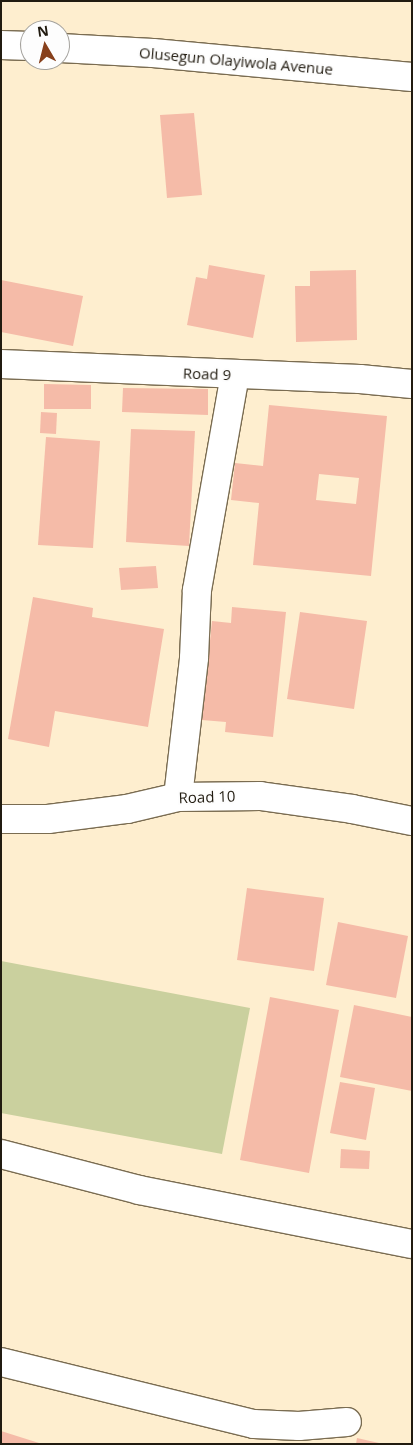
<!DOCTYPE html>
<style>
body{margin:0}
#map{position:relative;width:413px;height:1445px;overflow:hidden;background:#feeecf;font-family:"Open Sans",sans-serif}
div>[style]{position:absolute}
.green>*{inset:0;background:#cad09e}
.building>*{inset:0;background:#f5bba8}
.roads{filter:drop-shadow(1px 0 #7a6c51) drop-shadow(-1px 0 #7a6c51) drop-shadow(0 1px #7a6c51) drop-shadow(0 -1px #7a6c51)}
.minor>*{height:28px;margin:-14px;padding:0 14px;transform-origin:14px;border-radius:14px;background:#fff}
span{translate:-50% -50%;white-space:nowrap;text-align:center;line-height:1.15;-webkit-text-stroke:4px #fdfdfd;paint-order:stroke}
.street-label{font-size:15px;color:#211b10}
.frame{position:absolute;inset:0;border:2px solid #211b10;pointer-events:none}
.north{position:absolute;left:20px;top:20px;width:50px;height:50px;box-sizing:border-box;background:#fdfdfd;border:1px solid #a5a39e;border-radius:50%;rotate:352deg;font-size:14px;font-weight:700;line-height:20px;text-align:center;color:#211b10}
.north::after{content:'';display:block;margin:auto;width:18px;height:22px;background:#87401c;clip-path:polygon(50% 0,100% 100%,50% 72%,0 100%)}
</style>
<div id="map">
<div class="green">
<i style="clip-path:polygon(1px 961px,250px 1008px,222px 1154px,1px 1113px)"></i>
</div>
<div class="building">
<i style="clip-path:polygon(194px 113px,202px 195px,167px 198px,160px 115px)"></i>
<i style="clip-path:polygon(209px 265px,265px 275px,253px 338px,187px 325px,196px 277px,207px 279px)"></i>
<i style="clip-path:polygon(356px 270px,357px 340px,296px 342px,295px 286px,310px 286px,310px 271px)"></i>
<i style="clip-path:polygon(1px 280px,83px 296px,73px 346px,1px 332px)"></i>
<i style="clip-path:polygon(44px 384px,91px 385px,91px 409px,44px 409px)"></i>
<i style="clip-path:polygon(123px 388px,208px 389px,208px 415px,122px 412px)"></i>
<i style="clip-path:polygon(evenodd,269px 405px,387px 416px,371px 576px,253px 565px,259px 503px,231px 500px,235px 463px,263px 466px,269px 405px,319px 474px,359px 478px,356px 504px,316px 500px,319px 474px)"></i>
<i style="clip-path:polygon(41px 412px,57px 413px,56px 434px,40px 433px)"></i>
<i style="clip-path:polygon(131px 429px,195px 431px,189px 546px,126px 542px)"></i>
<i style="clip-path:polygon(46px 437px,100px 441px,93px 548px,38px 545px)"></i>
<i style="clip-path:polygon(156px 566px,158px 588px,121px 590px,119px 568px)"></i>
<i style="clip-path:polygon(33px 597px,93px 608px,92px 617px,164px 629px,148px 727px,55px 711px,49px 747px,8px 739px)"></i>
<i style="clip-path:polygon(232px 607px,286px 612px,273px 737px,225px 732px,226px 722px,202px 720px,212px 621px,231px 623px)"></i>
<i style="clip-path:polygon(300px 612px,367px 621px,354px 709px,287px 699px)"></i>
<i style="clip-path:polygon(247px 888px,324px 898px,314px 971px,237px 960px)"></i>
<i style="clip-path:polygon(338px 922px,408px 936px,396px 998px,326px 985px)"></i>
<i style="clip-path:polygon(270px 997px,339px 1010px,309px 1173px,240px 1160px)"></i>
<i style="clip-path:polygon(354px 1005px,412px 1017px,412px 1091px,340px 1077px)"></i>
<i style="clip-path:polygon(340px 1082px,375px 1088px,366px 1140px,330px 1133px)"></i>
<i style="clip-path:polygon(341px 1149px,370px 1151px,369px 1169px,340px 1168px)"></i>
<i style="clip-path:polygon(1px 1431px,39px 1443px,39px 1444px,1px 1444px)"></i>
<i style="clip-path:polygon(357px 1438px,379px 1443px,379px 1444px,356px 1444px)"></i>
</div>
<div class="roads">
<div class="minor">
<i style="left:1px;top:45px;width:29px;rotate:2deg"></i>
<i style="left:60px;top:48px;width:93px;rotate:3.1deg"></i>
<i style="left:153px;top:53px;width:260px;rotate:5.3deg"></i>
<i style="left:1px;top:364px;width:359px;rotate:2.4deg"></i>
<i style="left:360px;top:379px;width:52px;rotate:5.5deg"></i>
<i style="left:178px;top:797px;width:140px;rotate:-83.4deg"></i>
<i style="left:194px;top:658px;width:68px;rotate:-87.5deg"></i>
<i style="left:197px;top:590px;width:218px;rotate:-80deg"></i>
<i style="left:1px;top:819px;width:47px"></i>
<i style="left:48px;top:819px;width:80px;rotate:-7.2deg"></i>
<i style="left:127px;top:809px;width:52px;rotate:-13.2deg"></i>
<i style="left:178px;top:797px;width:82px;rotate:-0.7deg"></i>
<i style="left:260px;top:796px;width:93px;rotate:8deg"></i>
<i style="left:352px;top:809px;width:61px;rotate:11.3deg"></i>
<i style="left:1px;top:1154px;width:143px;rotate:14.6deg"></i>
<i style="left:139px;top:1190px;width:278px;rotate:11.2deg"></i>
<i style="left:1px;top:1362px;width:260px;rotate:13.8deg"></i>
<i style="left:254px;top:1424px;width:45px;rotate:2.5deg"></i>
<i style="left:299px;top:1426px;width:48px;rotate:-4.8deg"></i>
</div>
</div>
<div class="street-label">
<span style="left:236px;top:61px;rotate:5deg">Olusegun Olayiwola Avenue</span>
<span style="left:207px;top:374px;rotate:2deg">Road 9</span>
<span style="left:207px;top:797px;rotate:-2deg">Road 10</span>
</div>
<div class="frame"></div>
<div class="north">N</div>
</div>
